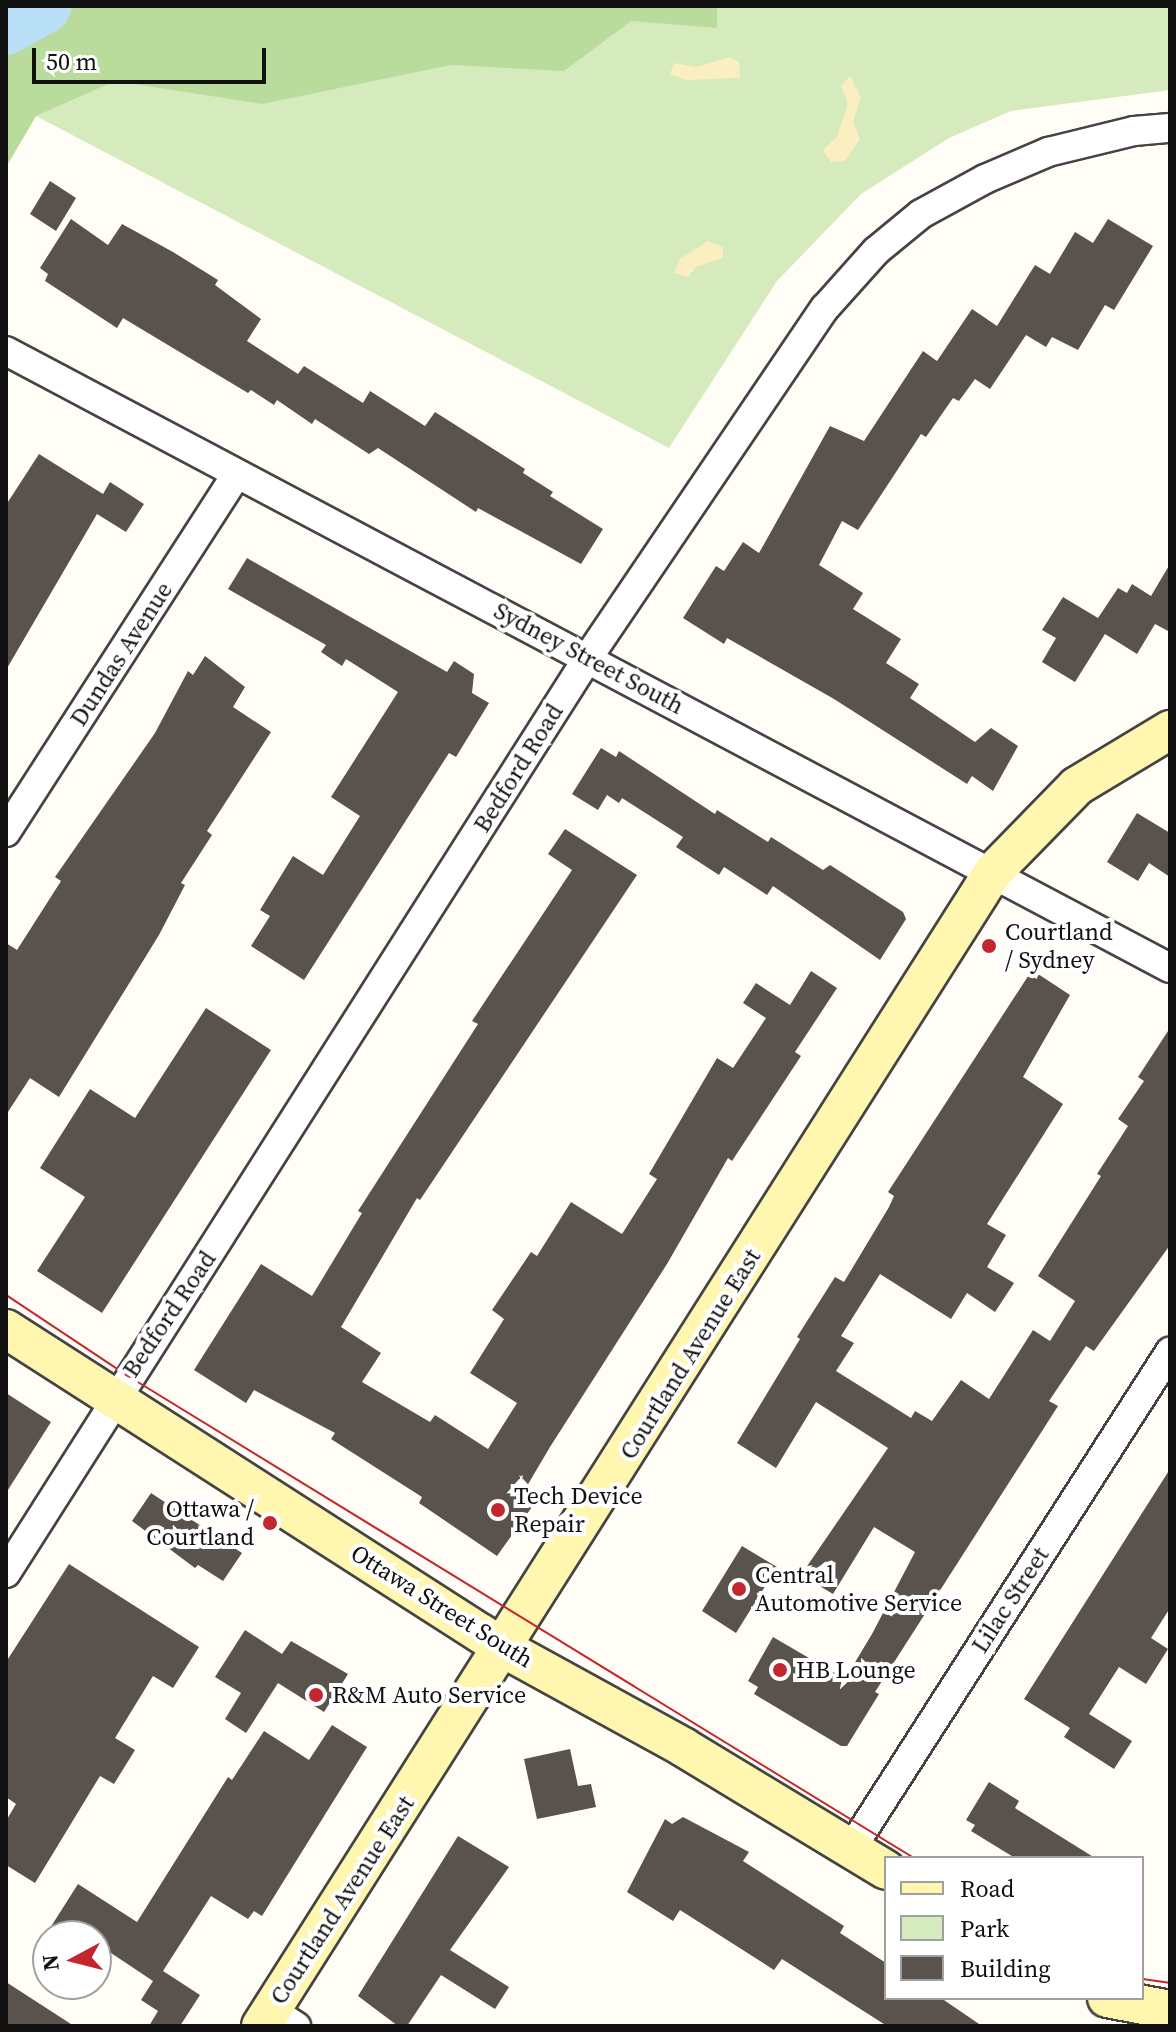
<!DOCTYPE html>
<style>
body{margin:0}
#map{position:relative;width:1176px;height:2032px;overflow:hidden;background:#fffdf5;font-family:"Source Serif 4",serif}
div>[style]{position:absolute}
.green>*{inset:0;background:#d5ebbd}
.forest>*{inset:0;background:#b9dc9c}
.sand>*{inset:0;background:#fbeec1}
.river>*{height:56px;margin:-28px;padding:0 28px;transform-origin:28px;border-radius:28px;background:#b9e0f7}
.building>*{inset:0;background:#5a524d}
.roads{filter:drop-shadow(2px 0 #444) drop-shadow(-2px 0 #444) drop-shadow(0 2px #444) drop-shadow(0 -2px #444)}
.minor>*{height:28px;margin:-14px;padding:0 14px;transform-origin:14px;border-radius:14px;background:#fff}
.secondary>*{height:38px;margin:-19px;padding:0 19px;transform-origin:19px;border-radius:19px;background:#fff6b0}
.tram>*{height:2px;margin:-1px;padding:0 1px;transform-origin:1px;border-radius:1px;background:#c4262e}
.dots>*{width:22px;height:22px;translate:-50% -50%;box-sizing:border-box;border:4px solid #fff;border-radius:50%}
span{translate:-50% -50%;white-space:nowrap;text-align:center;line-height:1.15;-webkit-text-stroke:8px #fff;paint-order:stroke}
.street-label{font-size:24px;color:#111}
.poi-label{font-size:24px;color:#111}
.left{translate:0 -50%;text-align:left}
.right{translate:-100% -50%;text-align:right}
.frame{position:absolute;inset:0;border:8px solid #111;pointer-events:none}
.legend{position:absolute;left:884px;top:1856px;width:260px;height:144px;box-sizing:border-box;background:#fff;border:2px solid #a0a0a0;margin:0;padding:10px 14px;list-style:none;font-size:24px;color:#111}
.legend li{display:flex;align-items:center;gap:16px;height:40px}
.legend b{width:40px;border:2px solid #a0a0a0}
.north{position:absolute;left:32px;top:1920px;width:80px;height:80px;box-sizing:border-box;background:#fff;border:2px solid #a0a0a0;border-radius:50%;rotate:263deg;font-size:22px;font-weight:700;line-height:32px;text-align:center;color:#111}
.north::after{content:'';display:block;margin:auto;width:28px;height:36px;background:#c4262e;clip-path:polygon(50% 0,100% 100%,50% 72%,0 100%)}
.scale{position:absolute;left:32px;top:48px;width:234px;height:36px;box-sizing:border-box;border:4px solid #111;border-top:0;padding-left:10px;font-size:24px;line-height:28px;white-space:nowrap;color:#111;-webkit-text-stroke:6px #fff;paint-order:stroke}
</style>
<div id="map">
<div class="green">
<i style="clip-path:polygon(6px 6px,1170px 6px,1170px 90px,1011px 111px,949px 138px,861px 194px,777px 281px,669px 448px,36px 116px,6px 167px)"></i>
</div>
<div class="forest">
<i style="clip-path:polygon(6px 6px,717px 6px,717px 28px,631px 21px,564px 71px,451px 65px,262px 104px,115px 81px,36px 116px,6px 167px)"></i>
</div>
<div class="sand">
<i style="clip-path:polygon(730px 57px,739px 62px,740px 78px,686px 80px,670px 74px,674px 63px,696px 67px)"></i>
<i style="clip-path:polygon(850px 76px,861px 98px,853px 121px,860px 139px,845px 161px,831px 162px,823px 150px,837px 137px,848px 104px,841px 86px)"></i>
<i style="clip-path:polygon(708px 241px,723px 247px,723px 258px,696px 267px,688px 277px,674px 273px,680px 259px)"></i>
</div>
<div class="river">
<i style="left:6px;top:27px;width:43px;rotate:-29.6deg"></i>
</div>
<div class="building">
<i style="clip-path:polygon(50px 181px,76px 198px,56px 231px,30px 214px)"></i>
<i style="clip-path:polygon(71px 219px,108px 245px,122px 224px,173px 252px,218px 280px,215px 285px,261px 319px,247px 341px,298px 374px,304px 366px,363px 403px,370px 391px,425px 426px,435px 412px,525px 469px,523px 473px,553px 492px,550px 496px,603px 529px,581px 564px,478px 508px,476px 512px,378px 448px,369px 454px,315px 419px,312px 424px,277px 400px,274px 405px,251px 390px,248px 393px,123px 318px,117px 328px,45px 281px,48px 274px,40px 268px)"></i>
<i style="clip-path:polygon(1108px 219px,1153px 246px,1114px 310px,1105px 305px,1078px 350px,1052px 337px,1046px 347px,1026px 335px,990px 389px,975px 379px,959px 401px,953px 398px,926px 437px,921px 434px,858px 530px,842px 521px,819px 565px,863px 593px,853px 609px,901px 639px,886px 663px,919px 684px,910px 698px,975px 742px,991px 728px,1018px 746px,993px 791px,972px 776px,967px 784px,834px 699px,727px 638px,724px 644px,683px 618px,716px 566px,724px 571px,743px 542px,759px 553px,830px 426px,864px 441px,923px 351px,937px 361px,972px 309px,997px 326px,1035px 265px,1050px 274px,1075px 232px,1093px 243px)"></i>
<i style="clip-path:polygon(39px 454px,103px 494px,110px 482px,144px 504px,126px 532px,97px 514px,6px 670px,6px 505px)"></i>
<i style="clip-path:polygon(247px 558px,447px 672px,454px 661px,474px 674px,472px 693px,489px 703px,456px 757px,449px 753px,304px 980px,251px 946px,270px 916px,260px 910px,293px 856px,323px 875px,360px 816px,331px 797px,398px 692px,346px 659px,342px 666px,321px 652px,326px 645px,228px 589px)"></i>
<i style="clip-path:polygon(1170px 564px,1170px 632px,1155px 624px,1137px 654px,1105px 634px,1075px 682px,1042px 662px,1056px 638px,1042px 630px,1063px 597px,1098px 618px,1118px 588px,1127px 593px,1132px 584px,1151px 596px)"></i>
<i style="clip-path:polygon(205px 656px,245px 687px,233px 707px,271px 732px,207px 831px,212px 835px,181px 883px,185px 885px,159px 935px,59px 1097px,30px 1078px,6px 1115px,6px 943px,17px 950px,61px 881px,55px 877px,155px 733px,188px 671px,193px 675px)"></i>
<i style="clip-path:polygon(601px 748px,616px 757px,619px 751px,715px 814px,717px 810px,768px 842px,771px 837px,823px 870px,830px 865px,903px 912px,906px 919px,880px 960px,773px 886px,767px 895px,724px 867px,719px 875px,676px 847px,683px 837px,622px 798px,619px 803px,607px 795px,598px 810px,572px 794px)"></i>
<i style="clip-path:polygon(1137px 813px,1170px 833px,1170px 877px,1149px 863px,1138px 881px,1107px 862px)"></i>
<i style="clip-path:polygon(565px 829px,637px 875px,420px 1200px,417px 1198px,341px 1327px,381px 1353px,362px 1382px,430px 1422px,435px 1415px,488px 1449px,517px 1403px,470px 1373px,504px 1319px,492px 1310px,531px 1252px,537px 1256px,571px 1202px,622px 1234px,657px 1179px,649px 1174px,717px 1058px,733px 1068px,766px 1018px,743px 1003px,756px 983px,790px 1005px,811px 971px,837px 988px,795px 1052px,801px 1056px,732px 1161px,728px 1158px,667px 1264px,550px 1447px,524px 1491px,537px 1500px,497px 1556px,419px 1503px,422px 1497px,331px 1439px,335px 1433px,254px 1390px,246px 1403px,194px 1370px,261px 1264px,312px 1296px,362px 1213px,358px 1211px,478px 1024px,472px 1021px,572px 870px,548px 854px)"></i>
<i style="clip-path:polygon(1032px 970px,1070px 995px,1023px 1077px,1063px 1104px,987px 1224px,1006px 1235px,987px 1267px,1014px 1283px,995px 1312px,967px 1293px,951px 1319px,880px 1274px,841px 1336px,854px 1343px,836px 1371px,911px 1418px,915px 1411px,932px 1421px,961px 1380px,989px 1399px,1033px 1330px,1050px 1341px,1075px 1301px,1038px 1276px,1101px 1176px,1097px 1174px,1128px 1126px,1118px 1119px,1144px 1081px,1138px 1077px,1170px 1028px,1170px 1245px,1094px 1351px,1086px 1346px,1049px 1401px,1058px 1406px,875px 1692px,879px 1694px,847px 1746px,841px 1746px,754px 1694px,758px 1687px,748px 1681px,773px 1637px,845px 1679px,872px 1634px,915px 1552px,874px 1527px,833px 1594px,801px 1575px,888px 1448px,816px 1402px,776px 1468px,737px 1443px,800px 1339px,797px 1337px,835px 1277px,844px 1282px,889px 1207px,894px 1196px,888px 1192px)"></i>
<i style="clip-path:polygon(206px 1008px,271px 1050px,102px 1313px,37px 1271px,85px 1197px,40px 1168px,90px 1089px,135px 1118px)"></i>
<i style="clip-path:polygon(6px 1393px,51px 1422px,6px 1493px)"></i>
<i style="clip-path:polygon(1170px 1469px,1170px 1608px,1151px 1638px,1168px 1649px,1146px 1684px,1119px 1667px,1089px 1714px,1132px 1741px,1114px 1769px,1064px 1737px,1070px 1728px,1024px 1699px)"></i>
<i style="clip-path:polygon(151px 1493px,242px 1553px,223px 1581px,198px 1565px,195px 1568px,132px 1521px)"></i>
<i style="clip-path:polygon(742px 1546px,777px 1567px,736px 1633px,702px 1611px)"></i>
<i style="clip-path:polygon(69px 1564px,199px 1647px,173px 1688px,153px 1676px,115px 1738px,135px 1750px,114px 1784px,100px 1776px,35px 1883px,6px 1865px,6px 1821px,16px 1804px,6px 1797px,6px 1662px)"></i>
<i style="clip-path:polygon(245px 1630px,282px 1654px,291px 1641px,348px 1674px,324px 1712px,278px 1683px,246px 1733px,225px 1719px,241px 1693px,215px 1677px)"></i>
<i style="clip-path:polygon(332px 1725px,367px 1747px,262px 1916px,254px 1911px,248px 1919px,211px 1896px,163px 1971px,200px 1995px,180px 2026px,149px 2026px,158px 2011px,141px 2000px,153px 1981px,96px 1943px,96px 1936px,45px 1936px,78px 1884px,137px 1922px,228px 1777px,232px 1780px,264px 1731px,309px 1760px)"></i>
<i style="clip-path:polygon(570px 1749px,578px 1786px,591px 1784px,596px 1807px,537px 1819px,524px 1759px)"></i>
<i style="clip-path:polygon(989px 1782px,1019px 1801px,1015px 1808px,1095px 1858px,1015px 1858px,971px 1831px,975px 1825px,966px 1820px)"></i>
<i style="clip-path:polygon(683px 1817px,749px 1852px,743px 1861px,844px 1926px,840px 1933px,886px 1963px,886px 1998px,941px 1998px,982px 2026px,887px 2026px,782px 1959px,774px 1970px,680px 1910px,673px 1921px,627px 1892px,665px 1819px,672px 1824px)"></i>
<i style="clip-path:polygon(458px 1836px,509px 1867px,450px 1950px,509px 1987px,495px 2009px,441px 1975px,407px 2026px,398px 2026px,358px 1996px)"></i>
<i style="clip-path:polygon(6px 1982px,74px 2026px,6px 2026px)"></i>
</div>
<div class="roads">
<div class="minor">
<i style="left:6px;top:351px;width:1317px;rotate:27.93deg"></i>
<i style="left:6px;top:832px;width:425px;rotate:-57.2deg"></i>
<i style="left:6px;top:1573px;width:1087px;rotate:-57.55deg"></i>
<i style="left:589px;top:656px;width:420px;rotate:-55.9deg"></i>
<i style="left:825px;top:308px;width:76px;rotate:-48.2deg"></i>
<i style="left:876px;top:251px;width:58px;rotate:-39.4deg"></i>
<i style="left:921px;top:214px;width:73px;rotate:-28.7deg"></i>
<i style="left:985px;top:179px;width:69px;rotate:-23.2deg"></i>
<i style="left:1048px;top:152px;width:89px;rotate:-13.7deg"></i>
<i style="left:1134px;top:131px;width:36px;rotate:-5deg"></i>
<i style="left:851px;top:1849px;width:591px;rotate:-57.31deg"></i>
<i style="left:271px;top:2010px;width:30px;rotate:33deg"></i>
</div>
<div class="secondary">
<i style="left:6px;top:1329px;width:593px;rotate:32.67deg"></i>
<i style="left:505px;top:1649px;width:203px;rotate:28.8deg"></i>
<i style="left:683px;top:1747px;width:237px;rotate:31.2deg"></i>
<i style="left:1107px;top:1998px;width:64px;rotate:10.8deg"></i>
<i style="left:261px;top:2026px;width:1367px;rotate:-57.61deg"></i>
<i style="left:993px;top:872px;width:120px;rotate:-45.7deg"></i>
<i style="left:1077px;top:786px;width:109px;rotate:-31.1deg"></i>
</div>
</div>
<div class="tram">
<i style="left:6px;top:1295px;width:146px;rotate:33.6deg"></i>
<i style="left:128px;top:1376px;width:922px;rotate:31.52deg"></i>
<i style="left:1142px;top:1979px;width:28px;rotate:8deg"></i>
</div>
<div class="dots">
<i style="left:989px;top:946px;background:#c4262e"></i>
<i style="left:498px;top:1510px;background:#c4262e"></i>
<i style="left:270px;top:1523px;background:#c4262e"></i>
<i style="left:739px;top:1589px;background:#c4262e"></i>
<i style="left:780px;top:1670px;background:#c4262e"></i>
<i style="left:316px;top:1695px;background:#c4262e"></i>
</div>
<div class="street-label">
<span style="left:121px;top:654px;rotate:-57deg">Dundas Avenue</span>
<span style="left:589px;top:658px;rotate:28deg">Sydney Street South</span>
<span style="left:518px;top:768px;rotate:-58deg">Bedford Road</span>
<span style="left:169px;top:1314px;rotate:-56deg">Bedford Road</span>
<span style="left:690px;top:1354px;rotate:-58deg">Courtland Avenue East</span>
<span style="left:1010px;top:1600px;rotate:-57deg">Lilac Street</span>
<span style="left:442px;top:1606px;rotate:32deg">Ottawa Street South</span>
<span style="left:342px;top:1900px;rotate:-57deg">Courtland Avenue East</span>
</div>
<div class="poi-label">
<span class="left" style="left:1005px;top:946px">Courtland<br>/ Sydney</span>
<span class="left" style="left:514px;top:1510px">Tech Device<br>Repair</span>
<span class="right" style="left:254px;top:1523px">Ottawa /<br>Courtland</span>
<span class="left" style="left:755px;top:1589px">Central<br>Automotive Service</span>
<span class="left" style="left:796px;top:1670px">HB Lounge</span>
<span class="left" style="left:332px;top:1695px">R&amp;M Auto Service</span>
</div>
<div class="frame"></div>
<ul class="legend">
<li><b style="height:10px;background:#fff6b0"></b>Road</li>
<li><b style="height:22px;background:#d5ebbd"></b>Park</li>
<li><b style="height:22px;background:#5a524d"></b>Building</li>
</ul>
<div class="north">N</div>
<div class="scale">50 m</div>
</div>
